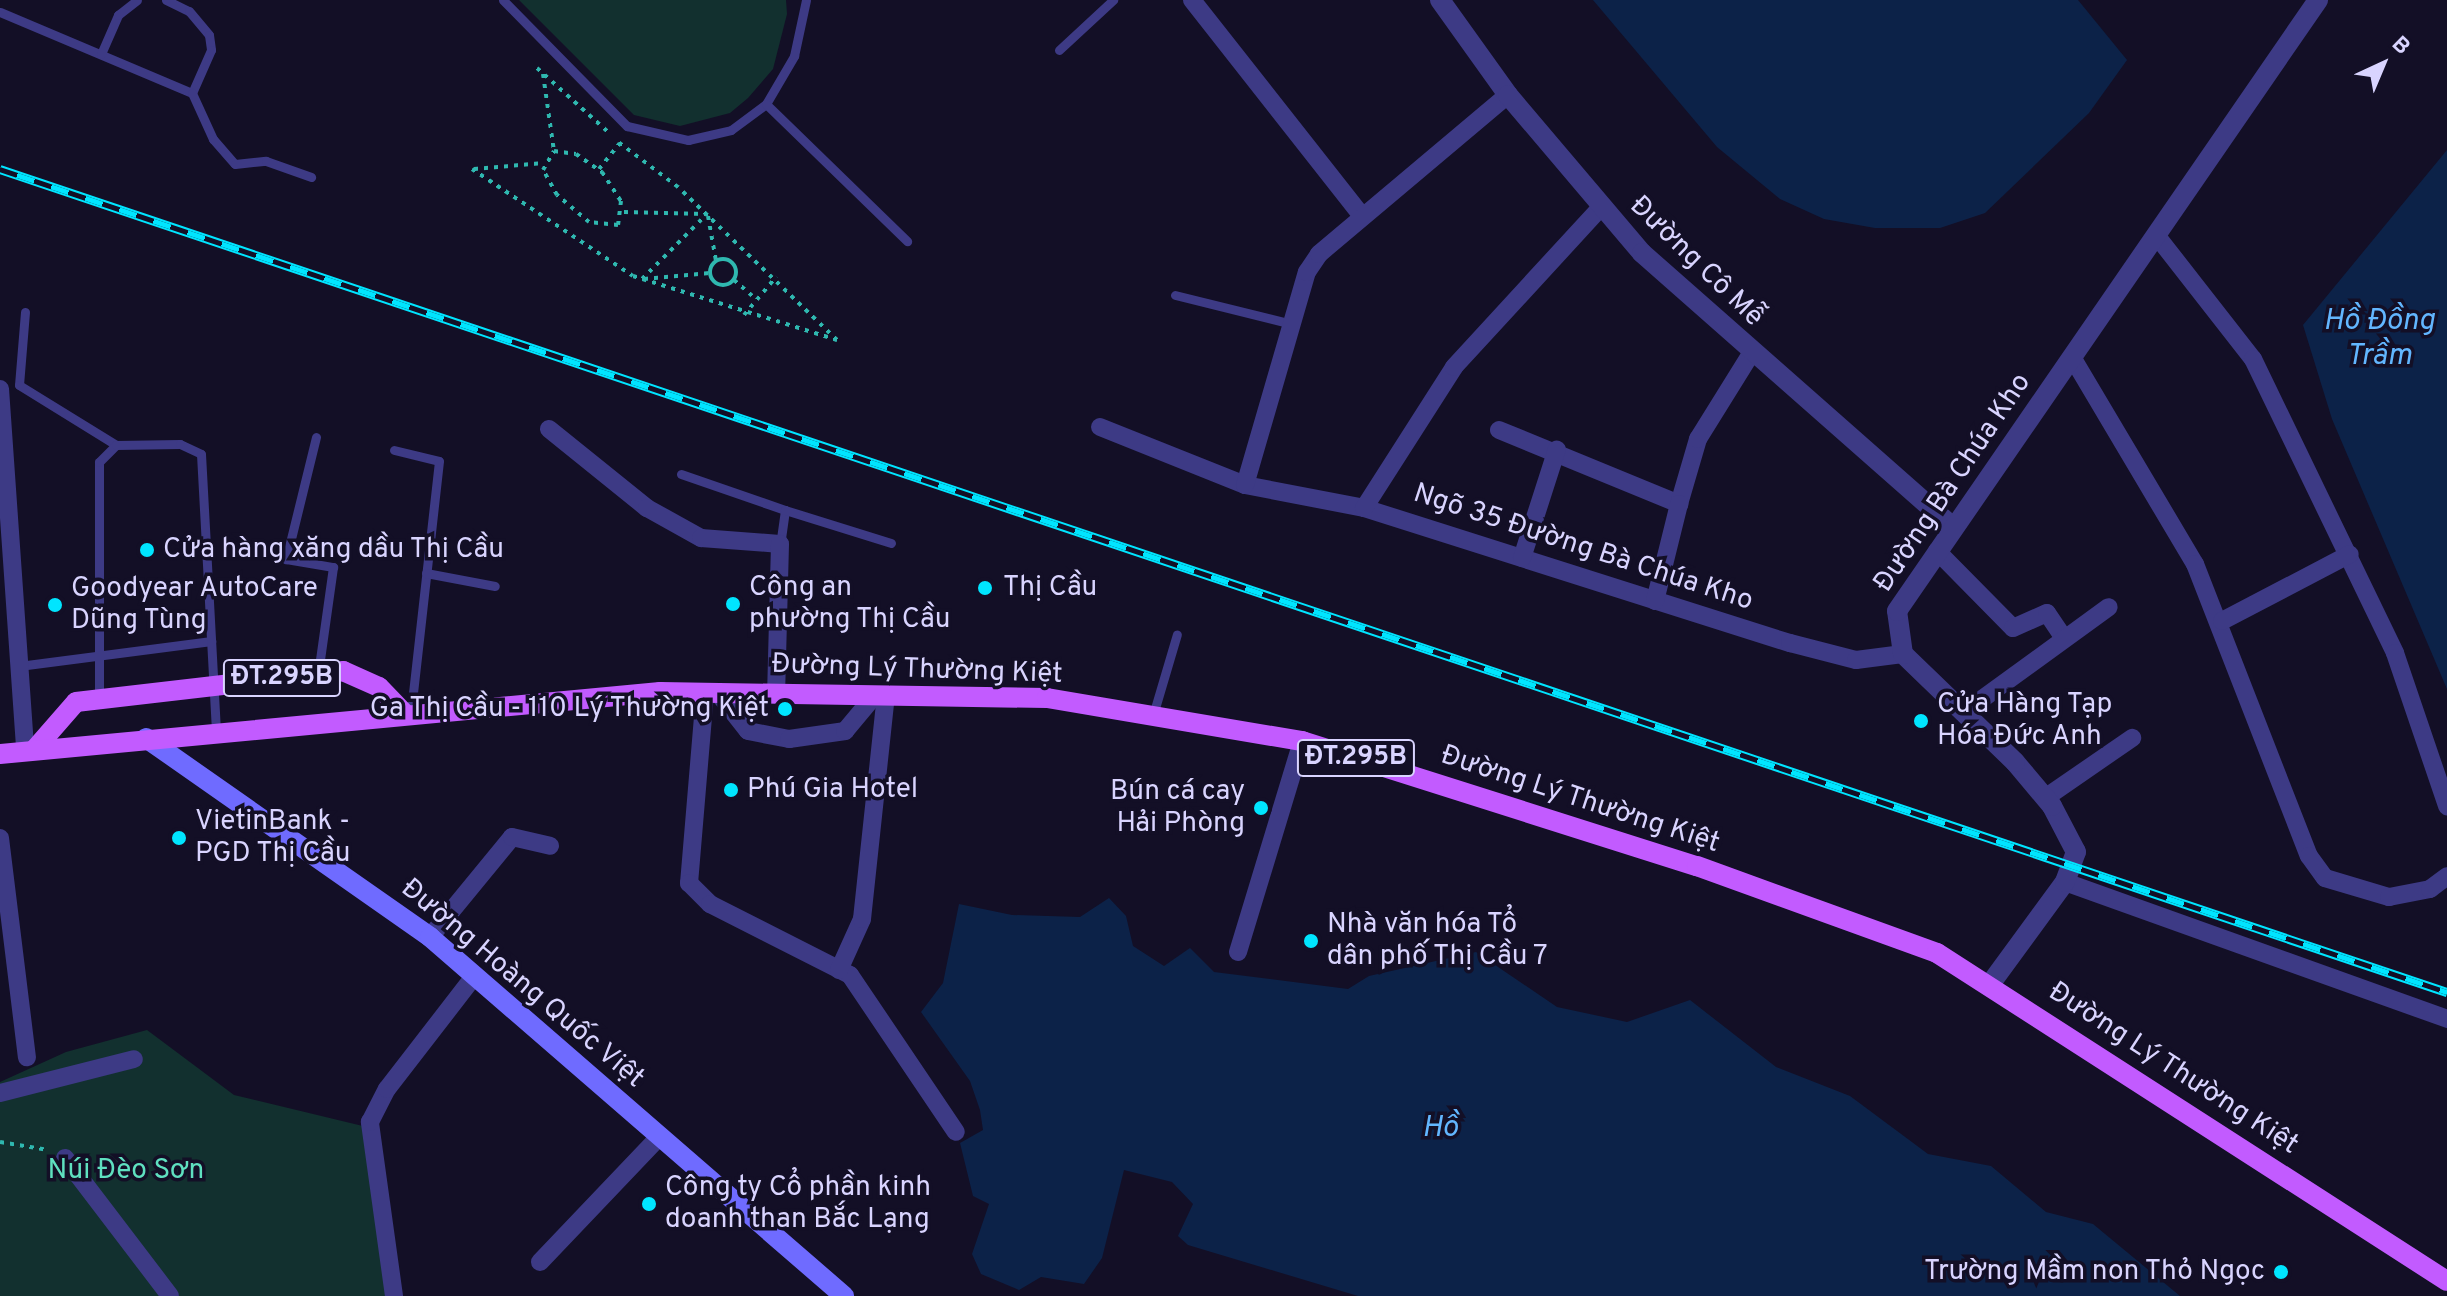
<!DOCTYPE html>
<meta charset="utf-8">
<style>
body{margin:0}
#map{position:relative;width:2447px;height:1296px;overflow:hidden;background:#130f26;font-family:Overpass,sans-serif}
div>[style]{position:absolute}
.green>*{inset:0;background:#12302f}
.water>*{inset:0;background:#0c2248}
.path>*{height:4px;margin-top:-2px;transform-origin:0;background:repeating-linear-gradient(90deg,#2fb8b0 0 4px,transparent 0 10px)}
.path>.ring{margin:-2px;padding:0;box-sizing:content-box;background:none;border:4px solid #2fb8b0;border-radius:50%}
.service>*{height:9px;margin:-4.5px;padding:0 4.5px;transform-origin:4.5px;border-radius:4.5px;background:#3d3a85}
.minor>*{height:18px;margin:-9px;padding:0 9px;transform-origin:9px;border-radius:9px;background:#3d3a85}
.tertiary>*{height:20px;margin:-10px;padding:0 10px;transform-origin:10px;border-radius:10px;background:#3d3a85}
.secondary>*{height:20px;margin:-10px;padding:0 10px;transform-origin:10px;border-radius:10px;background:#6f6bff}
.primary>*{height:20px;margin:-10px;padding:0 10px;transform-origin:10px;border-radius:10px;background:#c25bff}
.rail>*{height:9px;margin-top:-4.5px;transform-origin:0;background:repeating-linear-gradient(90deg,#130f26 0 18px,#00e5ff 0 36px);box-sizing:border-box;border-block:2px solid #00e5ff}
.dots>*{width:22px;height:22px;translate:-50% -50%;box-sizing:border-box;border:4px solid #130f26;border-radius:50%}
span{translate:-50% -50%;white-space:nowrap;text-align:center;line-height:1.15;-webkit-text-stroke:7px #130f26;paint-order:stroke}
.shield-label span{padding:2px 6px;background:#130f26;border:2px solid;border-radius:6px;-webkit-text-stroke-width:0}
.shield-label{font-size:26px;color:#d9d4ff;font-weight:700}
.street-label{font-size:28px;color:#d9d4ff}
.poi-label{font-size:28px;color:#d9d4ff}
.left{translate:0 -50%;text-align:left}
.right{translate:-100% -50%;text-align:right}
.park-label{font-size:28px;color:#5fe0c0}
.water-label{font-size:30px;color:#62b6ff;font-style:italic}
.north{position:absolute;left:2343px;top:24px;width:80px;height:80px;-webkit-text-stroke:6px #130f26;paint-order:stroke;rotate:44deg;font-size:22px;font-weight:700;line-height:32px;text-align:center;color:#d9d4ff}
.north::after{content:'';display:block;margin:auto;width:28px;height:36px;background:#d9d4ff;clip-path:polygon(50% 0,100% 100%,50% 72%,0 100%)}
</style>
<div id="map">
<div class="green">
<i style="clip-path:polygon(519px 0,786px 0,787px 14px,773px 69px,748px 98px,730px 113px,680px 126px,634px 115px)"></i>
<i style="clip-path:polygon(147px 1030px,234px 1095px,371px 1128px,387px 1296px,0 1296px,0 1082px,66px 1052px)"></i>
</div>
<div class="water">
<i style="clip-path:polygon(1593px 0,2078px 0,2127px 60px,2089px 113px,1985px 213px,1940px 228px,1875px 228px,1824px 219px,1780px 199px,1717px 147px)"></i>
<i style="clip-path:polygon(2447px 150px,2447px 689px,2332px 419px,2303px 325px)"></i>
<i style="clip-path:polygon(1109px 898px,1126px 916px,1133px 946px,1164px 966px,1190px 948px,1214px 972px,1348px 989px,1369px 976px,1476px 952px,1557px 1007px,1627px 1022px,1690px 1000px,1776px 1067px,1850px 1096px,1928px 1154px,1991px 1166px,2046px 1212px,2093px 1224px,2180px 1296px,1358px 1296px,1188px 1245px,1178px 1236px,1193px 1204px,1172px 1182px,1124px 1170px,1102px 1258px,1084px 1284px,1041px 1277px,1019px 1290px,981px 1274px,972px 1254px,989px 1204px,973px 1196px,960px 1143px,983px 1130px,980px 1110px,970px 1081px,921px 1012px,943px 983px,959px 904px,1012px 915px,1080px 917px)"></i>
</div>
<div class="path">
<i style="left:537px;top:68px;width:96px;rotate:42deg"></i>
<i style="left:543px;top:74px;width:78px;rotate:81.9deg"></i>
<i style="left:554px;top:151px;width:22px;rotate:8deg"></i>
<i style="left:576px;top:154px;width:32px;rotate:35deg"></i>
<i style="left:602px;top:172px;width:35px;rotate:57deg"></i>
<i style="left:621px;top:201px;width:24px;rotate:97deg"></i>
<i style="left:618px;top:225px;width:29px;rotate:-174deg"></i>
<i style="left:589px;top:222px;width:42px;rotate:-139.8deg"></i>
<i style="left:557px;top:195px;width:29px;rotate:-119deg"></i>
<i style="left:543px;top:170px;width:22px;rotate:-60deg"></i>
<i style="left:472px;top:169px;width:193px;rotate:33.6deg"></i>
<i style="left:633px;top:276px;width:214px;rotate:17.4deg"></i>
<i style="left:837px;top:340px;width:221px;rotate:-136.1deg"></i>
<i style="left:678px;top:187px;width:76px;rotate:-143deg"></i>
<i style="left:474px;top:169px;width:70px;rotate:-4.9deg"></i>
<i style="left:599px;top:169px;width:33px;rotate:-51deg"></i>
<i style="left:624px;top:212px;width:81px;rotate:1.4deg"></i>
<i style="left:708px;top:216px;width:46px;rotate:79.9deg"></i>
<i class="ring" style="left:710px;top:259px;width:22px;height:22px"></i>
<i style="left:642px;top:279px;width:92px;rotate:-45deg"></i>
<i style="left:644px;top:279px;width:66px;rotate:-5.2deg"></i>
<i style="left:734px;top:280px;width:29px;rotate:41deg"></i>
<i style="left:744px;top:315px;width:50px;rotate:-49.9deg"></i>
<i style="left:0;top:1142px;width:49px;rotate:9.5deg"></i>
</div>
<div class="service">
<i style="left:166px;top:0;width:25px;rotate:26deg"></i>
<i style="left:189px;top:11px;width:31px;rotate:50deg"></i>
<i style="left:209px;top:35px;width:15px;rotate:82deg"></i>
<i style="left:211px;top:50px;width:47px;rotate:113.8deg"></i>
<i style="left:503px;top:0;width:177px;rotate:45.5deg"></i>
<i style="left:627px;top:126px;width:63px;rotate:12.9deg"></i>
<i style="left:688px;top:140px;width:44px;rotate:-13.1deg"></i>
<i style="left:731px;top:130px;width:44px;rotate:-36.6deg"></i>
<i style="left:766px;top:104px;width:56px;rotate:-59.7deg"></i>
<i style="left:794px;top:56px;width:57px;rotate:-77.9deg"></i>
<i style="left:0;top:12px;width:208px;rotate:22.9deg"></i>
<i style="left:192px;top:93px;width:51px;rotate:65.5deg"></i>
<i style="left:213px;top:139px;width:33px;rotate:49deg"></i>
<i style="left:235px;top:164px;width:31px;rotate:-6deg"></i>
<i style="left:266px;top:161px;width:48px;rotate:19.6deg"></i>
<i style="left:1059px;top:50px;width:74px;rotate:-42.8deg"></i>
<i style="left:101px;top:54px;width:43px;rotate:-66.4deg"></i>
<i style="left:118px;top:15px;width:24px;rotate:-38deg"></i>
<i style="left:766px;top:104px;width:197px;rotate:44.2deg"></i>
<i style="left:1175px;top:295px;width:121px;rotate:13.9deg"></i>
<i style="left:25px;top:312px;width:73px;rotate:94.7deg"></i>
<i style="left:19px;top:385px;width:114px;rotate:31.7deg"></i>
<i style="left:316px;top:437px;width:126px;rotate:103.8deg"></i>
<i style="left:286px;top:559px;width:48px;rotate:9.7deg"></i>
<i style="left:333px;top:567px;width:108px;rotate:98deg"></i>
<i style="left:394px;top:450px;width:46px;rotate:13.7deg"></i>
<i style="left:439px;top:461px;width:253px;rotate:96.4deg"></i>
<i style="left:681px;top:474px;width:110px;rotate:19.1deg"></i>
<i style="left:785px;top:510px;width:34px;rotate:98deg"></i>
<i style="left:785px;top:510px;width:111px;rotate:17.3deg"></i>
<i style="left:426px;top:573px;width:70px;rotate:10.7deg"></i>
<i style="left:19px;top:666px;width:194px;rotate:-7.4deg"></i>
<i style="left:99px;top:697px;width:235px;rotate:-90deg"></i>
<i style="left:99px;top:462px;width:24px;rotate:-45deg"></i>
<i style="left:116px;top:445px;width:64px;rotate:-0.9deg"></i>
<i style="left:180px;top:444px;width:23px;rotate:25deg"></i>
<i style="left:201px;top:454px;width:275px;rotate:86.9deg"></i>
<i style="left:1153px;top:715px;width:84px;rotate:-73.5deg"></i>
</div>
<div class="minor">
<i style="left:1192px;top:0;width:275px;rotate:51.8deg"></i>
<i style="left:2156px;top:235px;width:157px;rotate:52deg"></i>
<i style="left:2253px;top:359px;width:326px;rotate:64.2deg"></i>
<i style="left:2395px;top:653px;width:162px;rotate:71.2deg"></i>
<i style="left:2072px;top:357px;width:241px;rotate:59.3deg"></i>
<i style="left:2195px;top:564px;width:313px;rotate:68.7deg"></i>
<i style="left:2309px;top:856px;width:27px;rotate:54deg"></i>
<i style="left:2325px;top:878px;width:67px;rotate:16.5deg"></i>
<i style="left:2389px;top:897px;width:42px;rotate:-11deg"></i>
<i style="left:2430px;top:889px;width:21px;rotate:-37deg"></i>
<i style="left:0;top:389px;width:363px;rotate:86deg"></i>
<i style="left:1100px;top:427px;width:156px;rotate:21.8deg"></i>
<i style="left:1245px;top:485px;width:121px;rotate:10.9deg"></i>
<i style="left:1364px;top:508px;width:447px;rotate:17.6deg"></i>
<i style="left:1790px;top:643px;width:68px;rotate:14.4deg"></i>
<i style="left:1856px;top:660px;width:47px;rotate:-7.3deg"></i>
<i style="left:549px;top:429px;width:126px;rotate:38.9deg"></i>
<i style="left:647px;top:508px;width:62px;rotate:29.1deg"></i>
<i style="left:701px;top:538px;width:79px;rotate:4.3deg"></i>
<i style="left:780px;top:544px;width:150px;rotate:91.5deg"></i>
<i style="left:1499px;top:430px;width:195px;rotate:22.3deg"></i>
<i style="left:1679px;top:504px;width:68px;rotate:-73.7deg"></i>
<i style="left:1698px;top:439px;width:100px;rotate:-58.1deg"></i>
<i style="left:1245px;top:485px;width:222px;rotate:-73.8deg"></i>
<i style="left:1307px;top:272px;width:22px;rotate:-56deg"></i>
<i style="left:1319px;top:254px;width:247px;rotate:-40.1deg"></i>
<i style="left:1364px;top:508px;width:167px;rotate:-57.4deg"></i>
<i style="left:1454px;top:367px;width:216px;rotate:-47.4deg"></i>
<i style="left:1937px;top:551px;width:108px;rotate:45.4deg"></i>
<i style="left:2013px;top:628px;width:37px;rotate:-24deg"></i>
<i style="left:2047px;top:613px;width:30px;rotate:56deg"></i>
<i style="left:1522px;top:558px;width:114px;rotate:-72.2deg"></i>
<i style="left:1655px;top:601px;width:100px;rotate:-76.1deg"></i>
<i style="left:2222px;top:621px;width:144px;rotate:-27.6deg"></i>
<i style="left:705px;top:693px;width:191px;rotate:94.8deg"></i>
<i style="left:689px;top:883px;width:30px;rotate:45deg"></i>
<i style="left:710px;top:904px;width:157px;rotate:26.9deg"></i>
<i style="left:850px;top:975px;width:189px;rotate:56deg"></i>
<i style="left:718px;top:693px;width:48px;rotate:51.7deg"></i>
<i style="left:748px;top:731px;width:42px;rotate:11deg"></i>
<i style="left:789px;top:739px;width:57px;rotate:-8.1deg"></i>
<i style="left:845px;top:731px;width:47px;rotate:-50.2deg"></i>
<i style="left:1967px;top:710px;width:175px;rotate:-36deg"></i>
<i style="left:2045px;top:798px;width:106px;rotate:-34.6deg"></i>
<i style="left:0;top:838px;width:221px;rotate:83deg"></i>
<i style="left:2065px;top:882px;width:406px;rotate:19.7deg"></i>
<i style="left:430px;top:937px;width:129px;rotate:-50.6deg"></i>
<i style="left:512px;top:837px;width:39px;rotate:13deg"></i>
<i style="left:1238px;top:952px;width:220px;rotate:-73.1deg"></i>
<i style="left:839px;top:970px;width:56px;rotate:-65.7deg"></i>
<i style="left:862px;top:919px;width:225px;rotate:-83.9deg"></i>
<i style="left:0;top:1093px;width:138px;rotate:-14.2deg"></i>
<i style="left:65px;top:1158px;width:173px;rotate:52.7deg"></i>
<i style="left:540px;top:1262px;width:174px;rotate:-46.4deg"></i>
<i style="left:394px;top:1296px;width:176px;rotate:-97.9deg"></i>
<i style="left:370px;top:1122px;width:37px;rotate:-63deg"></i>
<i style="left:387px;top:1089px;width:144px;rotate:-52.3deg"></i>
</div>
<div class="tertiary">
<i style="left:1440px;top:0;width:117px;rotate:54.4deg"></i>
<i style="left:1508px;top:95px;width:207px;rotate:49.7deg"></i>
<i style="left:1642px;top:253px;width:414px;rotate:41.4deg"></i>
<i style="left:1991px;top:983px;width:125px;rotate:-53.8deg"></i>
<i style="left:2065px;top:882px;width:32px;rotate:-70deg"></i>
<i style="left:2076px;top:852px;width:52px;rotate:-117.6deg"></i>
<i style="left:2052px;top:806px;width:57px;rotate:-130.1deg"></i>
<i style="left:2015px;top:762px;width:156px;rotate:-136deg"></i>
<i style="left:1903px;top:654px;width:43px;rotate:-97.9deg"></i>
<i style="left:1897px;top:611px;width:742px;rotate:-55.43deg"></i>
</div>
<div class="secondary">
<i style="left:146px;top:738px;width:347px;rotate:35deg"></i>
<i style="left:430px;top:937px;width:548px;rotate:40.93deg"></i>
</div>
<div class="primary">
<i style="left:35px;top:749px;width:62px;rotate:-48.9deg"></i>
<i style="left:76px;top:702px;width:269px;rotate:-6.6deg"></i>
<i style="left:343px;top:671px;width:39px;rotate:24deg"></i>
<i style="left:379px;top:687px;width:36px;rotate:46deg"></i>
<i style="left:0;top:754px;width:663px;rotate:-5.37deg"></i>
<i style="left:660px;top:692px;width:387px;rotate:0.9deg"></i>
<i style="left:1047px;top:698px;width:259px;rotate:9.6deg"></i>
<i style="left:1302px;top:741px;width:414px;rotate:17.6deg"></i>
<i style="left:1697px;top:866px;width:255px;rotate:19.9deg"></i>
<i style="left:1937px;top:953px;width:606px;rotate:32.75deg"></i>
</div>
<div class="rail">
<i style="left:0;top:169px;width:2582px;rotate:18.59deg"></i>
</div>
<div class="dots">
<i style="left:147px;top:550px;background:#00e5ff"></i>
<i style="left:985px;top:588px;background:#00e5ff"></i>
<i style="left:733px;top:604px;background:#00e5ff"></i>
<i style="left:55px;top:605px;background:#00e5ff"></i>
<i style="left:785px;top:709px;background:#00e5ff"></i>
<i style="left:1921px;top:721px;background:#00e5ff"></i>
<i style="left:731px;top:790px;background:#00e5ff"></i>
<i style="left:1261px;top:808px;background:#00e5ff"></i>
<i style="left:179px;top:838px;background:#00e5ff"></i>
<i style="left:1311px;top:941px;background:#00e5ff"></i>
<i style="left:649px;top:1204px;background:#00e5ff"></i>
<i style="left:2281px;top:1272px;background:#00e5ff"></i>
</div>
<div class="shield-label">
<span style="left:282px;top:678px">ĐT.295B</span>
<span style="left:1356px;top:758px">ĐT.295B</span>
</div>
<div class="street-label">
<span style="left:1696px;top:262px;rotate:44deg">Đường Cô Mễ</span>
<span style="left:1953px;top:483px;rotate:-56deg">Đường Bà Chúa Kho</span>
<span style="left:1583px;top:548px;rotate:18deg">Ngõ 35 Đường Bà Chúa Kho</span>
<span style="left:917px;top:670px;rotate:2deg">Đường Lý Thường Kiệt</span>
<span style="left:1580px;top:800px;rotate:18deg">Đường Lý Thường Kiệt</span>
<span style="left:522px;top:984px;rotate:40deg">Đường Hoàng Quốc Việt</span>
<span style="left:2173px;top:1069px;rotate:33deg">Đường Lý Thường Kiệt</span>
</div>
<div class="poi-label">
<span class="left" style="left:163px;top:550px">Cửa hàng xăng dầu Thị Cầu</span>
<span class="left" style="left:749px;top:604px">Công an<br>phường Thị Cầu</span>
<span class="left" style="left:1003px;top:588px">Thị Cầu</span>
<span class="left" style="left:71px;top:605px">Goodyear AutoCare<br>Dũng Tùng</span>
<span class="left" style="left:1937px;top:721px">Cửa Hàng Tạp<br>Hóa Đức Anh</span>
<span class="right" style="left:769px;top:709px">Ga Thị Cầu - 110 Lý Thường Kiệt</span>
<span class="left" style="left:747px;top:790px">Phú Gia Hotel</span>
<span class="right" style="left:1245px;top:808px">Bún cá cay<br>Hải Phòng</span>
<span class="left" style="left:195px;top:838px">VietinBank -<br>PGD Thị Cầu</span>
<span class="left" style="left:1327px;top:941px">Nhà văn hóa Tổ<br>dân phố Thị Cầu 7</span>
<span class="left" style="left:665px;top:1204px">Công ty Cổ phần kinh<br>doanh than Bắc Lạng</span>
<span class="right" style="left:2265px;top:1272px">Trường Mầm non Thỏ Ngọc</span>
</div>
<div class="park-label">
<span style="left:126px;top:1171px">Núi Đèo Sơn</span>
</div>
<div class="water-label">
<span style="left:2379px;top:339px">Hồ Đồng<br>Trầm</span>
<span style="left:1440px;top:1129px">Hồ</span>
</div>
<div class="north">B</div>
</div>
